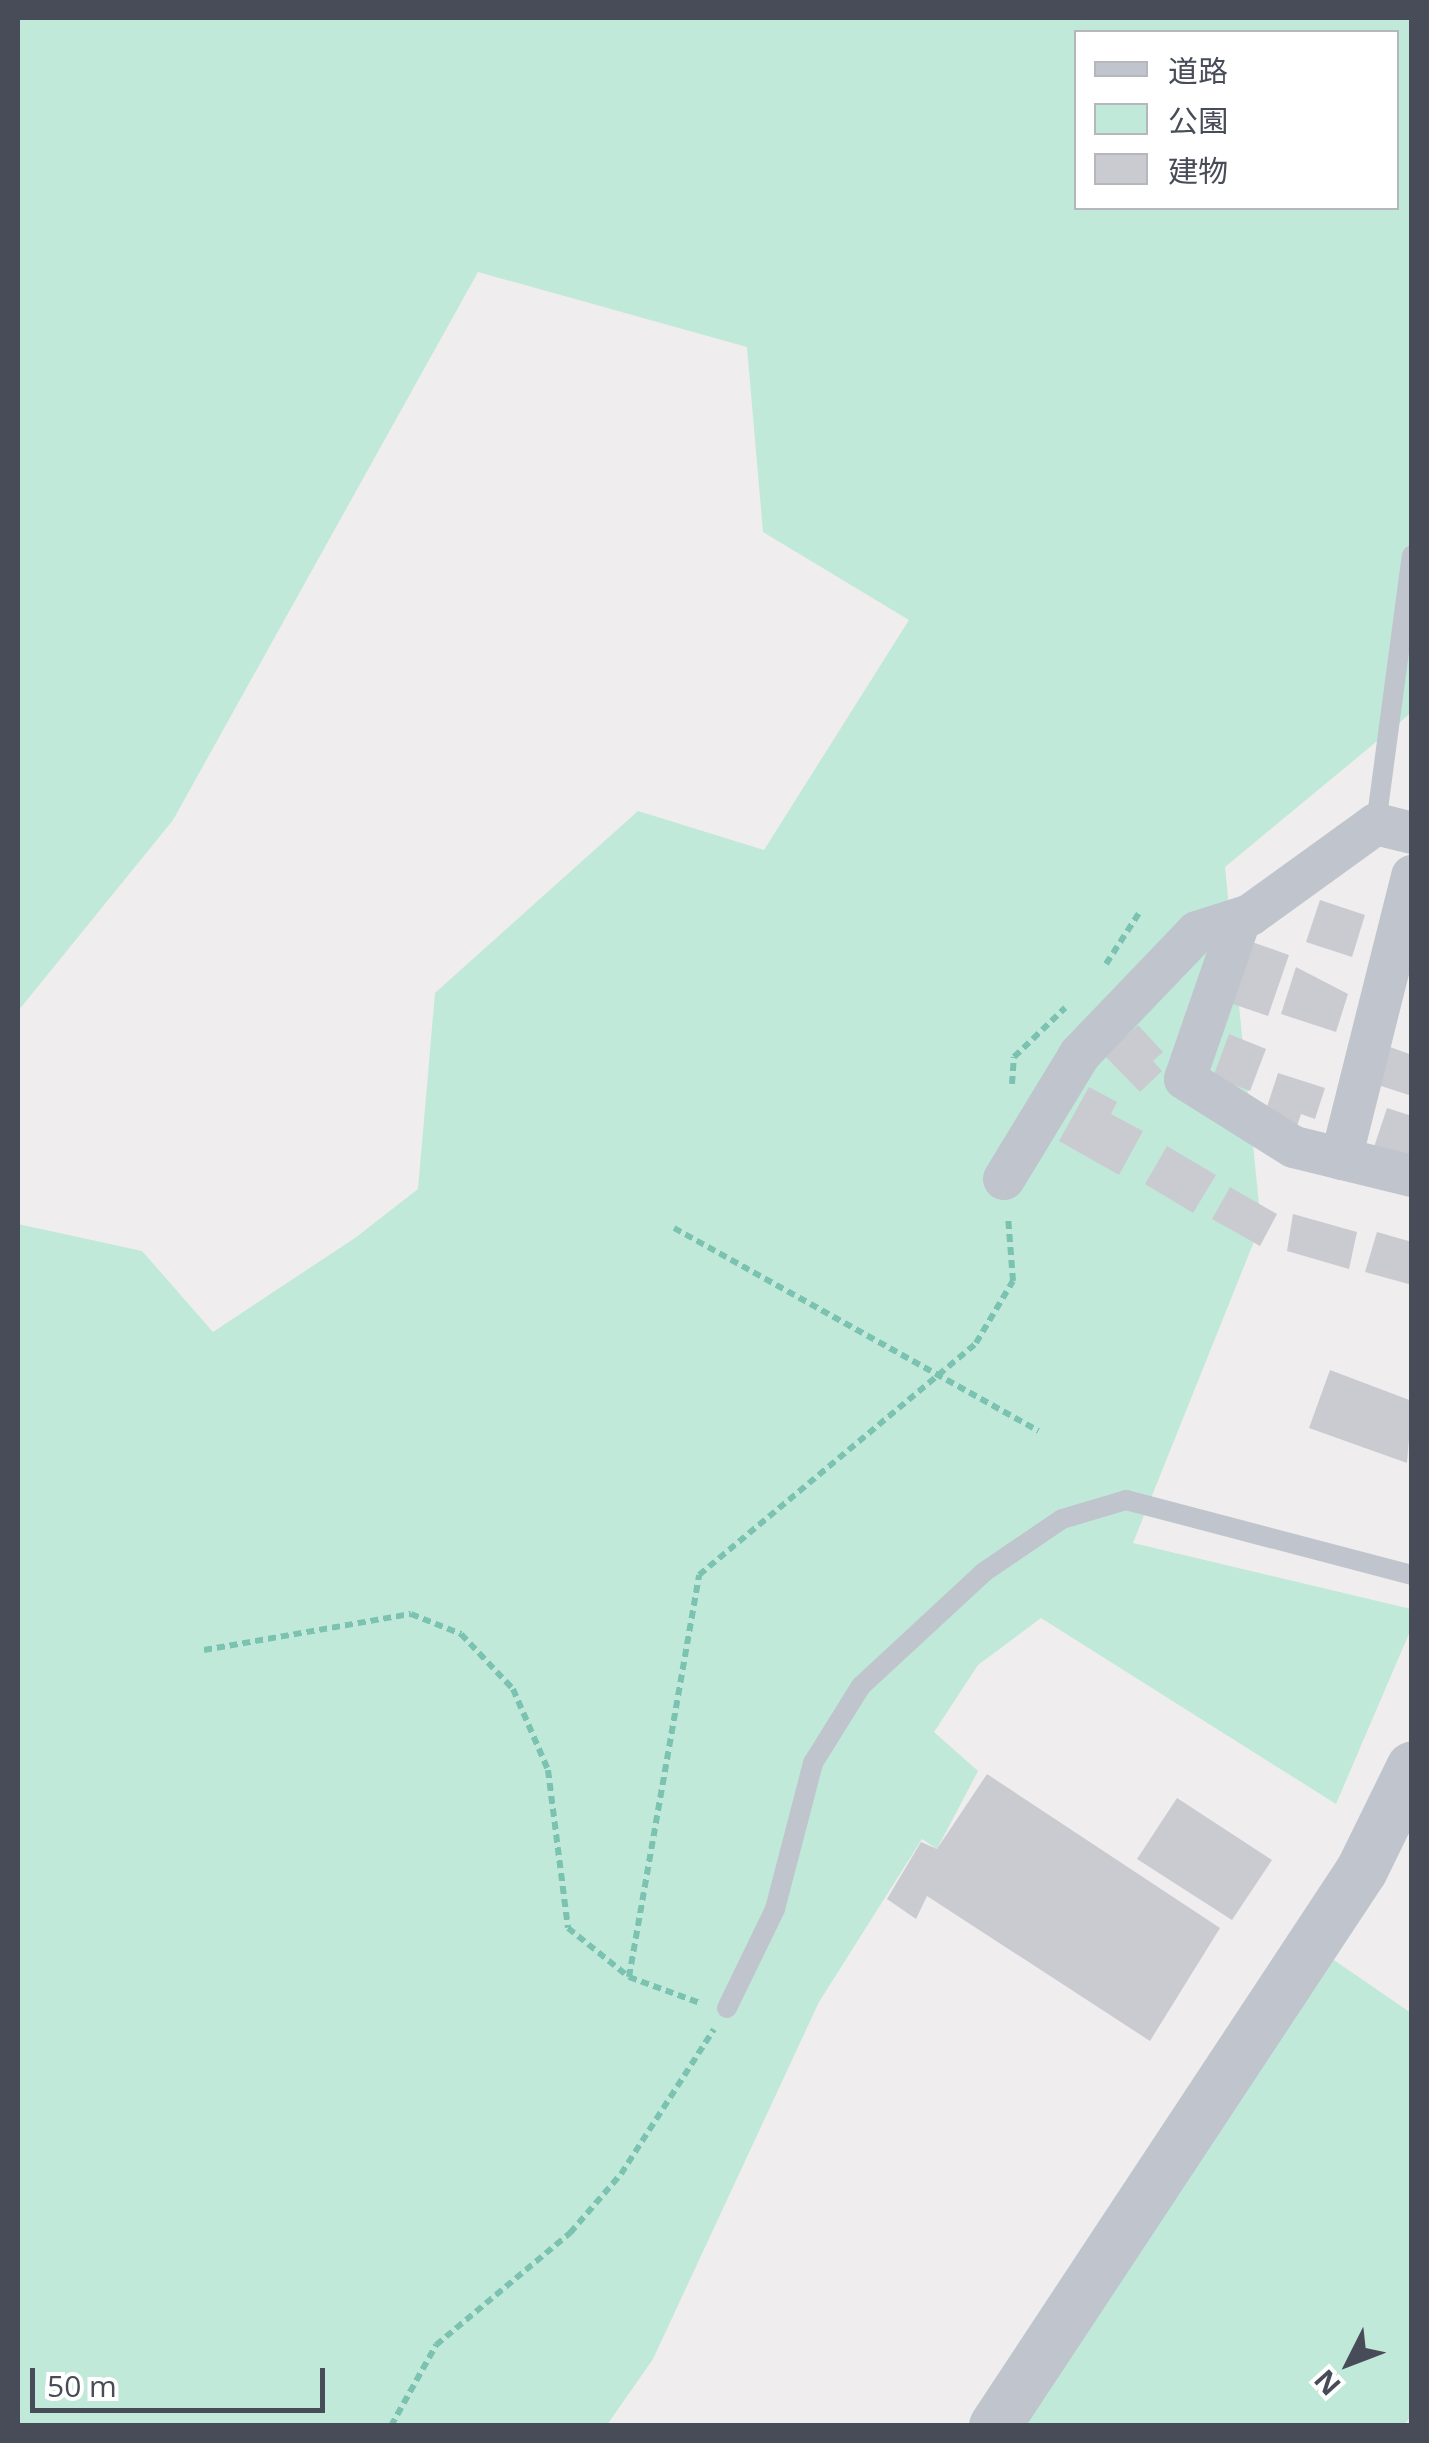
<!DOCTYPE html>
<meta charset="utf-8">
<style>
body{margin:0}
#map{position:relative;width:1429px;height:2443px;overflow:hidden;background:#efeded;font-family:"Open Sans","Noto Sans JP",sans-serif}
div>[style]{position:absolute}
.green>*{inset:0;background:#c0e9d9}
.building>*{inset:0;background:#cacbd1}
.path>*{height:6px;margin-top:-3px;transform-origin:0;background:repeating-linear-gradient(90deg,#7cc2b1 0 8px,transparent 0 13px)}
.service>*{height:20px;margin:-10px;padding:0 10px;transform-origin:10px;border-radius:10px;background:#bfc4cd}
.minor>*{height:42px;margin:-21px;padding:0 21px;transform-origin:21px;border-radius:21px;background:#bfc4cd}
.tertiary>*{height:52px;margin:-26px;padding:0 26px;transform-origin:26px;border-radius:26px;background:#bfc4cd}
.path-bridge>*{height:6px;margin-top:-3px;transform-origin:0;background:repeating-linear-gradient(90deg,#7cc2b1 0 8px,transparent 0 13px)}
span{translate:-50% -50%;white-space:nowrap;text-align:center;line-height:1.15;-webkit-text-stroke:10px #fff;paint-order:stroke}
.frame{position:absolute;inset:0;border:20px solid #474c58;pointer-events:none}
.legend{position:absolute;left:1074px;top:30px;width:325px;height:180px;box-sizing:border-box;background:#fff;border:2px solid #b5b7bc;margin:0;padding:12px 18px;list-style:none;font-size:30px;color:#474c58}
.legend li{display:flex;align-items:center;gap:20px;height:50px}
.legend b{width:50px;border:2px solid #b5b7bc}
.north{position:absolute;left:1299px;top:2313px;width:100px;height:100px;-webkit-text-stroke:8px #fff;paint-order:stroke;rotate:228deg;font-size:28px;font-weight:700;line-height:40px;text-align:center;color:#474c58}
.north::after{content:'';display:block;margin:auto;width:35px;height:45px;background:#474c58;clip-path:polygon(50% 0,100% 100%,50% 72%,0 100%)}
.scale{position:absolute;left:30px;top:2368px;width:295px;height:45px;box-sizing:border-box;border:5px solid #474c58;border-top:0;padding-left:12px;font-size:30px;line-height:35px;white-space:nowrap;color:#474c58;-webkit-text-stroke:8px #fff;paint-order:stroke}
</style>
<div id="map">
<div class="green">
<i style="clip-path:polygon(evenodd,18px 18px,1411px 18px,1411px 713px,1225px 867px,1261px 1224px,1133px 1543px,1411px 1609px,1411px 1629px,1336px 1804px,1041px 1618px,978px 1665px,934px 1732px,978px 1771px,937px 1849px,922px 1839px,819px 2002px,653px 2359px,607px 2425px,18px 2425px,18px 1224px,142px 1251px,213px 1332px,355px 1238px,418px 1189px,435px 993px,638px 811px,764px 850px,909px 620px,763px 532px,747px 347px,478px 272px,173px 820px,18px 1011px,18px 18px,1076px 32px,1396px 32px,1396px 208px,1076px 208px,1076px 32px)"></i>
<i style="clip-path:polygon(1328px 1956px,1411px 2013px,1412px 2416px,1403px 2425px,1012px 2426px)"></i>
</div>
<div class="building">
<i style="clip-path:polygon(1320px 900px,1365px 915px,1352px 957px,1306px 942px)"></i>
<i style="clip-path:polygon(1252px 942px,1289px 955px,1268px 1016px,1230px 1003px)"></i>
<i style="clip-path:polygon(1296px 967px,1348px 994px,1336px 1032px,1281px 1014px)"></i>
<i style="clip-path:polygon(1138px 1025px,1163px 1052px,1153px 1061px,1162px 1071px,1140px 1092px,1105px 1056px)"></i>
<i style="clip-path:polygon(1229px 1034px,1266px 1049px,1250px 1091px,1213px 1077px)"></i>
<i style="clip-path:polygon(1390px 1047px,1412px 1055px,1412px 1096px,1378px 1085px)"></i>
<i style="clip-path:polygon(1278px 1073px,1325px 1088px,1315px 1119px,1301px 1114px,1296px 1129px,1263px 1119px)"></i>
<i style="clip-path:polygon(1089px 1087px,1117px 1102px,1111px 1114px,1143px 1131px,1119px 1175px,1059px 1141px)"></i>
<i style="clip-path:polygon(1387px 1108px,1412px 1116px,1412px 1162px,1373px 1150px)"></i>
<i style="clip-path:polygon(1167px 1146px,1216px 1175px,1193px 1213px,1145px 1184px)"></i>
<i style="clip-path:polygon(1230px 1187px,1277px 1214px,1260px 1246px,1212px 1219px)"></i>
<i style="clip-path:polygon(1293px 1214px,1357px 1232px,1349px 1269px,1287px 1251px)"></i>
<i style="clip-path:polygon(1377px 1232px,1412px 1242px,1412px 1285px,1365px 1272px)"></i>
<i style="clip-path:polygon(1330px 1370px,1412px 1401px,1407px 1463px,1309px 1428px)"></i>
<i style="clip-path:polygon(987px 1774px,1220px 1928px,1150px 2041px,927px 1896px,916px 1919px,887px 1899px,921px 1842px,937px 1849px)"></i>
<i style="clip-path:polygon(1177px 1798px,1272px 1860px,1232px 1920px,1137px 1859px)"></i>
</div>
<div class="path">
<i style="left:1106px;top:964px;width:64px;rotate:-57.1deg"></i>
<i style="left:1012px;top:1084px;width:27px;rotate:-86deg"></i>
<i style="left:1014px;top:1057px;width:71px;rotate:-43.9deg"></i>
<i style="left:204px;top:1650px;width:210px;rotate:-9.9deg"></i>
<i style="left:411px;top:1614px;width:54px;rotate:21.8deg"></i>
<i style="left:461px;top:1634px;width:76px;rotate:46.6deg"></i>
<i style="left:513px;top:1689px;width:88px;rotate:66.6deg"></i>
<i style="left:548px;top:1770px;width:159px;rotate:82.8deg"></i>
<i style="left:568px;top:1928px;width:78px;rotate:38.8deg"></i>
<i style="left:629px;top:1977px;width:76px;rotate:20.1deg"></i>
<i style="left:629px;top:1977px;width:408px;rotate:-80.1deg"></i>
<i style="left:699px;top:1575px;width:361px;rotate:-39.9deg"></i>
<i style="left:976px;top:1343px;width:72px;rotate:-59.2deg"></i>
<i style="left:1013px;top:1281px;width:65px;rotate:-94.4deg"></i>
<i style="left:391px;top:2426px;width:93px;rotate:-60.9deg"></i>
<i style="left:436px;top:2345px;width:175px;rotate:-39.9deg"></i>
<i style="left:570px;top:2233px;width:78px;rotate:-49.2deg"></i>
<i style="left:621px;top:2174px;width:172px;rotate:-57.3deg"></i>
</div>
<div class="service">
<i style="left:1376px;top:824px;width:271px;rotate:-82.4deg"></i>
<i style="left:727px;top:2008px;width:110px;rotate:-64.1deg"></i>
<i style="left:775px;top:1909px;width:151px;rotate:-75.4deg"></i>
<i style="left:813px;top:1763px;width:91px;rotate:-58.1deg"></i>
<i style="left:861px;top:1686px;width:168px;rotate:-42.8deg"></i>
<i style="left:984px;top:1572px;width:94px;rotate:-34.2deg"></i>
<i style="left:1062px;top:1519px;width:67px;rotate:-16.5deg"></i>
<i style="left:1126px;top:1500px;width:296px;rotate:14.7deg"></i>
</div>
<div class="minor">
<i style="left:1240px;top:920px;width:168px;rotate:109.1deg"></i>
<i style="left:1185px;top:1079px;width:128px;rotate:32deg"></i>
<i style="left:1294px;top:1147px;width:122px;rotate:13.8deg"></i>
<i style="left:1341px;top:1159px;width:292px;rotate:-75.9deg"></i>
<i style="left:1004px;top:1179px;width:146px;rotate:-58.7deg"></i>
<i style="left:1080px;top:1054px;width:169px;rotate:-46.2deg"></i>
<i style="left:1197px;top:932px;width:56px;rotate:-17.8deg"></i>
<i style="left:1250px;top:915px;width:155px;rotate:-35.8deg"></i>
<i style="left:1376px;top:824px;width:37px;rotate:14deg"></i>
</div>
<div class="tertiary">
<i style="left:995px;top:2426px;width:666px;rotate:-56.57deg"></i>
<i style="left:1362px;top:1870px;width:114px;rotate:-63.9deg"></i>
</div>
<div class="path-bridge">
<i style="left:674px;top:1228px;width:417px;rotate:29.1deg"></i>
</div>
<div class="frame"></div>
<ul class="legend">
<li><b style="height:12px;background:#bfc4cd"></b>道路</li>
<li><b style="height:28px;background:#c0e9d9"></b>公園</li>
<li><b style="height:28px;background:#cacbd1"></b>建物</li>
</ul>
<div class="north">N</div>
<div class="scale">50 m</div>
</div>
